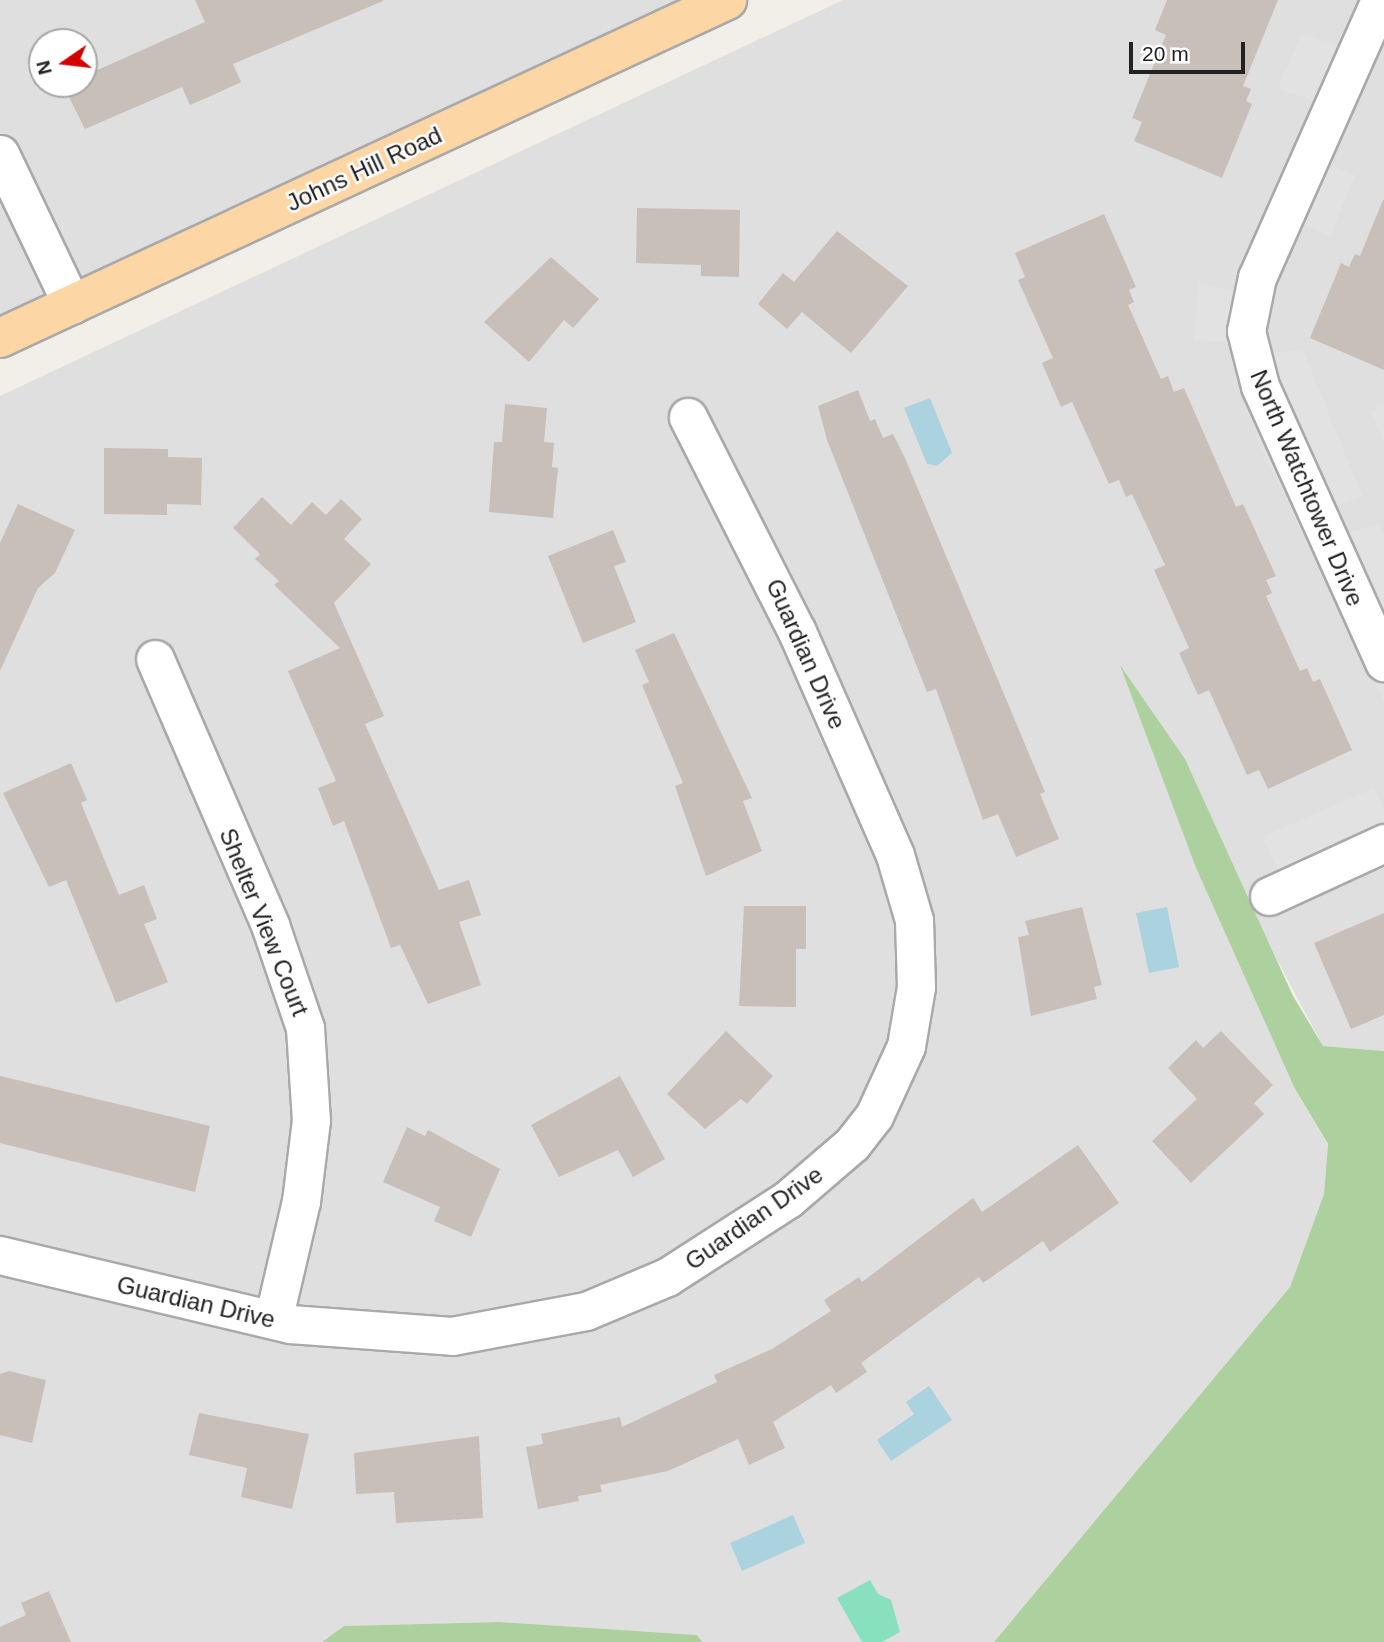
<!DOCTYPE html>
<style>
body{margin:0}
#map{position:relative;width:1384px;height:1642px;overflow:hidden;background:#f2efe9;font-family:Helvetica,sans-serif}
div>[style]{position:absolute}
.residential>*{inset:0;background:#e0dfdf}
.forest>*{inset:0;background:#add19e}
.pitch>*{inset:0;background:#88e0be}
.parking>*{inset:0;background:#e2e2e2}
.water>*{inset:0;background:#aad3df}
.building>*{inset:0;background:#c7bfb8}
.roads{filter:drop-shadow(2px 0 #a9a9a9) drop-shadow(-2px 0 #a9a9a9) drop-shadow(0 2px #a9a9a9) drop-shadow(0 -2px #a9a9a9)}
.minor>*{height:37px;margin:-18.5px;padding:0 18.5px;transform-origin:18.5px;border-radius:18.5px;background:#fff}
.major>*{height:38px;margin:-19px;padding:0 19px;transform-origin:19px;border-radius:19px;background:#fcd6a4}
span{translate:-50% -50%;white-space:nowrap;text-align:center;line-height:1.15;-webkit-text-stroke:5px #fff;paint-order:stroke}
.street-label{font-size:24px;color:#222}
.north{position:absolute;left:28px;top:28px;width:70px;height:70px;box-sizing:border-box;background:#fff;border:2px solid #a7a7a7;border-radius:50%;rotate:256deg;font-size:19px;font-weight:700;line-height:28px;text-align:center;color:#222}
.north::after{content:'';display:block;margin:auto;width:24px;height:32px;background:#d40000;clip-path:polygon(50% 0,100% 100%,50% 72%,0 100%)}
.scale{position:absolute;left:1129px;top:42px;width:116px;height:32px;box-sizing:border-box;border:4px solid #222;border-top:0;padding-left:9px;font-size:21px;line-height:24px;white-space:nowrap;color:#222;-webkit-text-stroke:5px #fff;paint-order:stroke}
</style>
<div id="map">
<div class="residential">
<i style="clip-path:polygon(evenodd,0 0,677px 0,0 315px,0 0,42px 42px,84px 42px,84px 84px,42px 84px,42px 42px)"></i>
<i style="clip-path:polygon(843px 0,1384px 0,1384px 1051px,1323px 1046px,1122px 669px,1196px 868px,1294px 1087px,1328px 1145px,1324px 1194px,1290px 1287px,994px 1642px,702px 1642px,697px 1635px,499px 1622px,344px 1626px,322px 1642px,0 1642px,0 396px)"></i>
</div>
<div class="forest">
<i style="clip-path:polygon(1120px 665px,1185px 759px,1293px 996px,1323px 1046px,1384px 1051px,1384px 1642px,994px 1642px,1290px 1287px,1324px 1194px,1328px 1144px,1294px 1087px,1196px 868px)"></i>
<i style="clip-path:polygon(499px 1622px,697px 1635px,702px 1642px,322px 1642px,344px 1626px)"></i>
</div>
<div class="pitch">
<i style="clip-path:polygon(870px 1580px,878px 1594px,891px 1600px,900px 1632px,882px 1642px,862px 1642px,837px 1598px)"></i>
</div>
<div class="parking">
<i style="clip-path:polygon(1302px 33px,1369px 56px,1341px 112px,1278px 88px)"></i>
<i style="clip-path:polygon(1292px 150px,1355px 175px,1330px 236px,1267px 208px)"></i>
<i style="clip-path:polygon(1199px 283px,1236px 292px,1270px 353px,1303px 350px,1362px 496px,1337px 506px,1336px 516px,1345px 534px,1379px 524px,1384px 535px,1384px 701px,1260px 447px,1228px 342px,1194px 340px)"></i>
<i style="clip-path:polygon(1384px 406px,1384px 444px,1371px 411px)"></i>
<i style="clip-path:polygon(1374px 788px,1384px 810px,1384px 860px,1292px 904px,1262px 837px)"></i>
</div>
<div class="water">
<i style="clip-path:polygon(930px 398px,952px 453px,937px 466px,927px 464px,904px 408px)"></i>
<i style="clip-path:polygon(1167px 907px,1179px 967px,1149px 973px,1136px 913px)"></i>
<i style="clip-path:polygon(929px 1386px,952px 1420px,891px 1461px,877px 1440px,914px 1414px,906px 1402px)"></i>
<i style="clip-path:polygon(793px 1515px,805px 1543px,742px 1571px,730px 1543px)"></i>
</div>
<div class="building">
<i style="clip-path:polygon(195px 0,383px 0,383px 1px,233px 64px,241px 82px,222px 91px,190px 105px,182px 87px,85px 129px,64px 87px,84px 84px,84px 76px,205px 22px)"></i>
<i style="clip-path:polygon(1167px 0,1278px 0,1243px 86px,1251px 89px,1246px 101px,1252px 104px,1222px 178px,1134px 141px,1142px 122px,1132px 118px,1166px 35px,1155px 30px)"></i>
<i style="clip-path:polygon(1383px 200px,1384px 200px,1384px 370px,1310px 338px,1341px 263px,1349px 267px,1355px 254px,1360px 256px)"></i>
<i style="clip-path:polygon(637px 208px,740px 210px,739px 277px,701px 276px,701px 265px,636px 263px)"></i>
<i style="clip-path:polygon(1104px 214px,1136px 287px,1129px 290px,1134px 302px,1128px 305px,1161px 379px,1168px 376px,1174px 392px,1184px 388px,1236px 507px,1243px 504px,1276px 576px,1266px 580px,1272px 593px,1266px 596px,1300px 671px,1307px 668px,1313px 682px,1320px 679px,1352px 750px,1268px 789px,1259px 770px,1247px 775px,1209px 690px,1198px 695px,1179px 653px,1189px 648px,1154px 570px,1165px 565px,1132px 494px,1126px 497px,1119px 480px,1109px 484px,1072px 402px,1061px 407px,1042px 363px,1053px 358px,1018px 280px,1025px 277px,1015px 253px)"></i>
<i style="clip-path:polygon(837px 231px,908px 286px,851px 353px,802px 312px,787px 329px,758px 304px,783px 273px,794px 282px)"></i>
<i style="clip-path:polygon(551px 257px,599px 299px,573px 328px,564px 320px,529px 362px,484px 322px)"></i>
<i style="clip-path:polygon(858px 390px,870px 421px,875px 419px,883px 438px,893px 434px,905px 458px,1045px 792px,1040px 794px,1059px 839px,1016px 857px,998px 814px,983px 820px,936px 689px,927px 692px,827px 440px,818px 406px)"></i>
<i style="clip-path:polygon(505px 404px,547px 408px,544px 442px,554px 443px,552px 467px,558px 468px,553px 518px,489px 512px,494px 442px,502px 442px)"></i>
<i style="clip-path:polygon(104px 448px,168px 449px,168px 457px,202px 458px,201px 505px,167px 504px,167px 515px,104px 514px)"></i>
<i style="clip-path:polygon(262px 497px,291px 525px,312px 502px,326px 515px,341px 499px,362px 519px,344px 539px,371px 564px,334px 603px,384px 716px,365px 724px,439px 890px,469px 880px,481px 915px,459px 922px,481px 985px,428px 1004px,400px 945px,391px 948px,344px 821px,333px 826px,318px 788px,336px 781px,288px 671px,340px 648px,274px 585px,279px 581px,255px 559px,260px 554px,233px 528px)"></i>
<i style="clip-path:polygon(18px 504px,75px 530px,55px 573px,38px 588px,0 671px,0 543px)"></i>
<i style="clip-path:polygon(613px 530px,626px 562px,614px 566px,636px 622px,583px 643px,548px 556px)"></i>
<i style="clip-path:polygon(674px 633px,752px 798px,743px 801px,762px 851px,706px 876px,675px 786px,683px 783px,642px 685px,649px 682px,635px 650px)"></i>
<i style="clip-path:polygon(71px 763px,87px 800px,81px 803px,119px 895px,144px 885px,157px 919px,144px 924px,168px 982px,116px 1003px,66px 880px,49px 887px,3px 793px)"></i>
<i style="clip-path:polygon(744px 906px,806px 906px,806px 949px,796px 949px,796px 1007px,739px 1006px)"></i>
<i style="clip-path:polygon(1082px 907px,1102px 985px,1094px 987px,1097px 999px,1031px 1016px,1018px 937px,1029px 935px,1025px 921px)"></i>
<i style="clip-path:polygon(1384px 913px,1384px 1015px,1351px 1029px,1314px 943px)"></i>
<i style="clip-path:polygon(726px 1031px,773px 1076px,747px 1104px,741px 1099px,705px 1129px,667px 1094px)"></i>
<i style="clip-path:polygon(1221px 1031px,1273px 1085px,1254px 1103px,1264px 1114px,1191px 1183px,1152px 1141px,1197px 1099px,1168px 1068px,1196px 1040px,1203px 1048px)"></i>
<i style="clip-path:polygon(0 1076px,210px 1126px,195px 1192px,0 1143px)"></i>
<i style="clip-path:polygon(620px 1076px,665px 1159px,633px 1177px,618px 1150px,559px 1177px,531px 1125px)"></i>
<i style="clip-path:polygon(407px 1127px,425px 1136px,428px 1130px,500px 1169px,471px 1237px,434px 1221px,440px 1207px,383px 1182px)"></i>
<i style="clip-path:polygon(1078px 1145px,1119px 1203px,1050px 1252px,1043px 1241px,983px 1283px,979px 1277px,861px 1363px,867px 1372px,836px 1393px,831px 1385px,773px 1422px,785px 1448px,749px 1465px,738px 1439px,668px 1471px,600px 1485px,602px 1492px,578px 1496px,579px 1501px,538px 1509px,526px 1447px,543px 1444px,541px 1434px,620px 1417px,622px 1427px,717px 1382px,714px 1375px,772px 1349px,831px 1311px,824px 1300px,859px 1277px,862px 1282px,973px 1198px,982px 1212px)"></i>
<i style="clip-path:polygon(9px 1371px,46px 1380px,32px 1443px,0 1435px,0 1374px)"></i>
<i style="clip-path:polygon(199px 1413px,309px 1434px,292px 1509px,241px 1497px,247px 1468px,189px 1455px)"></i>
<i style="clip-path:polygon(479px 1436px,483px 1518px,396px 1523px,394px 1492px,356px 1494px,354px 1453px)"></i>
<i style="clip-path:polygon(49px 1591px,71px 1642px,0 1642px,0 1627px,26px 1615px,21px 1603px)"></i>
</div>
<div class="roads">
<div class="minor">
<i style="left:1380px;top:0;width:303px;rotate:113.9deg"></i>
<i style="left:1257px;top:277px;width:55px;rotate:101.5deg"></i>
<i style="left:1246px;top:331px;width:57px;rotate:75.7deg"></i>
<i style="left:1260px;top:386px;width:303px;rotate:65.8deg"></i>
<i style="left:0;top:154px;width:167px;rotate:64.5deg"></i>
<i style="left:155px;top:659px;width:290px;rotate:66.6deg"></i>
<i style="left:270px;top:925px;width:109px;rotate:71.2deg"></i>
<i style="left:305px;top:1028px;width:92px;rotate:86.3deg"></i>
<i style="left:311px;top:1120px;width:82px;rotate:97deg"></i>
<i style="left:301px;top:1201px;width:122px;rotate:103.2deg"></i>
<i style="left:1269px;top:896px;width:127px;rotate:-24.7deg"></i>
<i style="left:0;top:1255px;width:298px;rotate:13.4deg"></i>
<i style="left:290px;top:1324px;width:162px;rotate:4.2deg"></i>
<i style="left:452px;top:1336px;width:136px;rotate:-10.6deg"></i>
<i style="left:586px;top:1311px;width:88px;rotate:-22.8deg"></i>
<i style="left:667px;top:1277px;width:144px;rotate:-32.8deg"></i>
<i style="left:788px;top:1199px;width:84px;rotate:-40.7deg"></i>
<i style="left:852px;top:1144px;width:36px;rotate:-52deg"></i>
<i style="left:874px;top:1116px;width:77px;rotate:-65.4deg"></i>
<i style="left:906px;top:1046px;width:60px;rotate:-80.4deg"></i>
<i style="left:916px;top:987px;width:67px;rotate:-91.7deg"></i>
<i style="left:914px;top:920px;width:68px;rotate:-106.3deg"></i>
<i style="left:895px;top:855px;width:246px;rotate:-113.7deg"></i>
<i style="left:796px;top:630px;width:239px;rotate:-116.9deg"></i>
</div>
<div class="major">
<i style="left:0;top:338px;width:802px;rotate:-24.93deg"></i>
</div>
</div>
<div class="street-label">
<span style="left:364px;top:169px;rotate:-25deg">Johns Hill Road</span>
<span style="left:1307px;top:488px;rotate:67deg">North Watchtower Drive</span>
<span style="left:806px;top:654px;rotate:66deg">Guardian Drive</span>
<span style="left:264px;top:922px;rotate:68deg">Shelter View Court</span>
<span style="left:754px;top:1218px;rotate:-35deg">Guardian Drive</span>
<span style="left:196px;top:1302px;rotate:13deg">Guardian Drive</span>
</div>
<div class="north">N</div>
<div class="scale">20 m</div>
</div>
